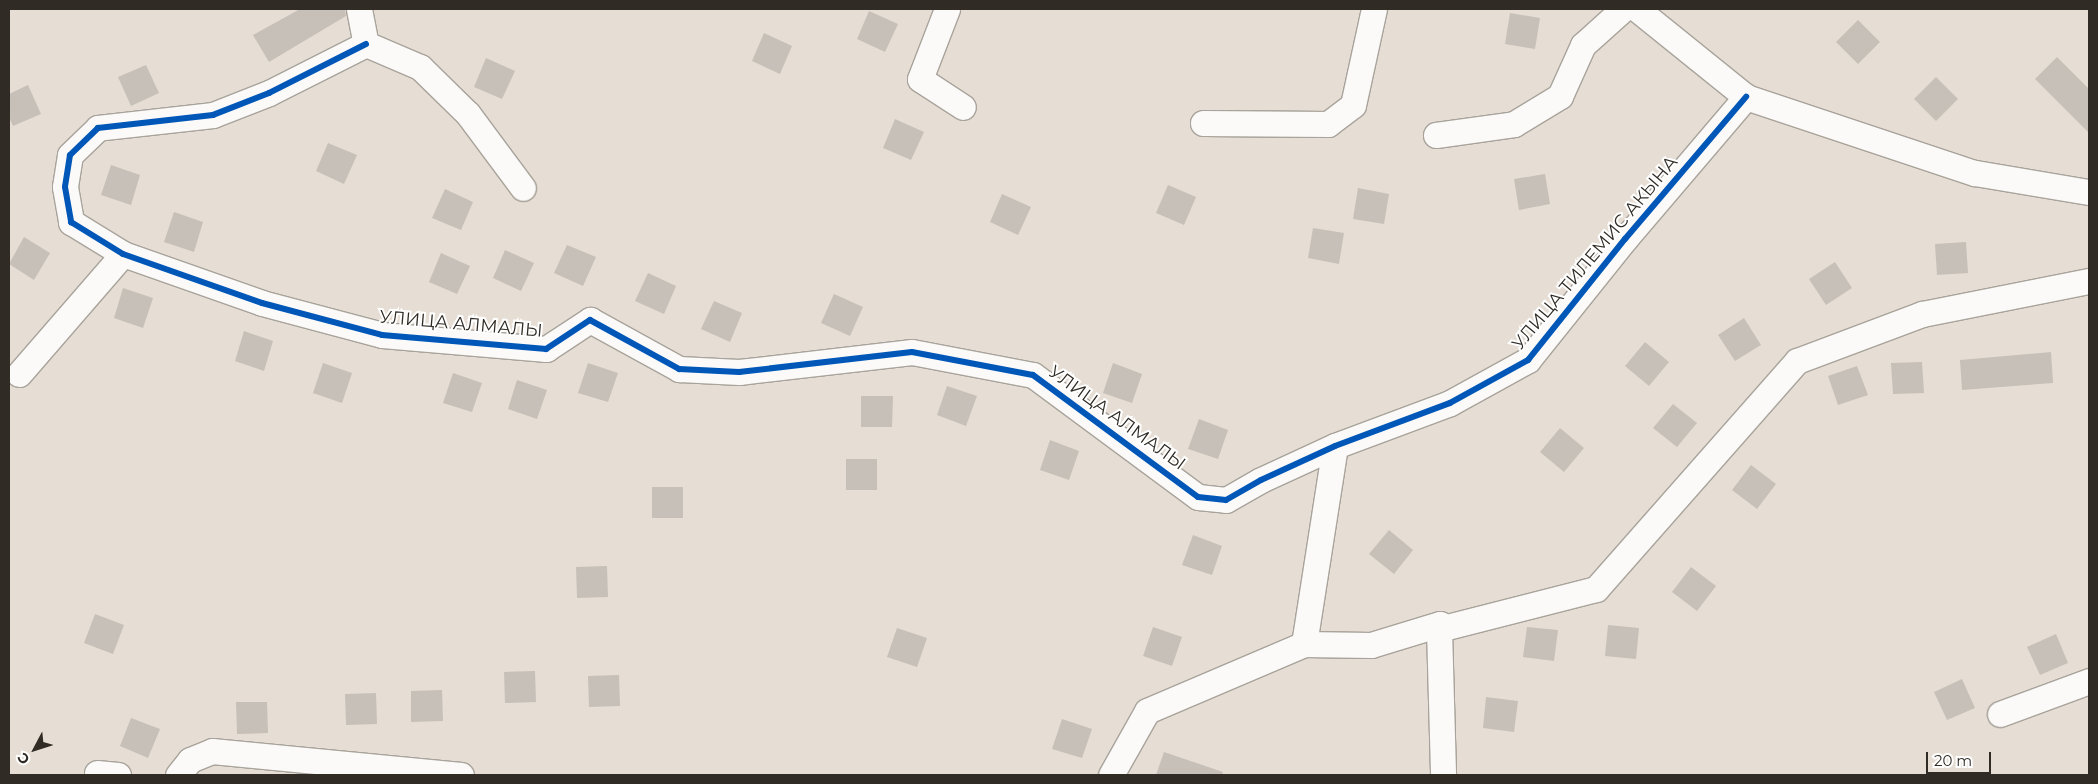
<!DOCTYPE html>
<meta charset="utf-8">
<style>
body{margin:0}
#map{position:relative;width:2098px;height:784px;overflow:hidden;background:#e6ded4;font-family:Montserrat,sans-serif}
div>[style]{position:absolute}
.building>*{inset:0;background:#c6c0b8}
.roads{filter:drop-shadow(1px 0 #a8a39b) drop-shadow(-1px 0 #a8a39b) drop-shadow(0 1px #a8a39b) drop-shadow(0 -1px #a8a39b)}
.minor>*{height:25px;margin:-12.5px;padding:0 12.5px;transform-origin:12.5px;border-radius:12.5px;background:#fbfaf9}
.cycleway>*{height:6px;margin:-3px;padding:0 3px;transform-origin:3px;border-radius:3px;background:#0057b8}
span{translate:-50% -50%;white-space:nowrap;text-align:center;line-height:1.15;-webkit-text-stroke:4px #fff;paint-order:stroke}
.street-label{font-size:18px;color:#302b24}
.frame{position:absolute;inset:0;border:10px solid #302b24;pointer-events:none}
.north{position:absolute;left:10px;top:724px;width:50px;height:50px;-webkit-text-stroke:4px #fff;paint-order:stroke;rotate:230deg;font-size:14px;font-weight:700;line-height:20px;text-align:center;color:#302b24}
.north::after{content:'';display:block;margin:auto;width:18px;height:22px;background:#302b24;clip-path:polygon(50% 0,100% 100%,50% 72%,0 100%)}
.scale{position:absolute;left:1926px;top:752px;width:65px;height:22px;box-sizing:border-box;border:2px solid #302b24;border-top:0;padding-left:6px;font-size:15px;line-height:18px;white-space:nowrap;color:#302b24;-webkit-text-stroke:4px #fff;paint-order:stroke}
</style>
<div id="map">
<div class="building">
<i style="clip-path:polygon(300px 9px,345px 9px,346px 16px,269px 62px,253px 35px)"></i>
<i style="clip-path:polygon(869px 11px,898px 24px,885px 52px,857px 39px)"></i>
<i style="clip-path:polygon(1510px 13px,1540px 18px,1535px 49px,1505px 44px)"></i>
<i style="clip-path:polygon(1858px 20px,1880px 42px,1858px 64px,1836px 42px)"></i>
<i style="clip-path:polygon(764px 33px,792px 46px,780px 74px,752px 61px)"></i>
<i style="clip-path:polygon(2057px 57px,2089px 89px,2089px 133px,2035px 79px)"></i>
<i style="clip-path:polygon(486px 58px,515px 71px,502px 99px,474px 87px)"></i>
<i style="clip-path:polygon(146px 65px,159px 93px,131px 106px,118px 77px)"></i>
<i style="clip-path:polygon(1936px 77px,1958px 99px,1936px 121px,1914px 99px)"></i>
<i style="clip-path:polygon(28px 85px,41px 114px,13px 126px,9px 117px,9px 94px)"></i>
<i style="clip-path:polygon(895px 119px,924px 132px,911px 160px,883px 148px)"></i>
<i style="clip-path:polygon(328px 143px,357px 155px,344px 184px,316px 171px)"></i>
<i style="clip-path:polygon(111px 165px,140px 175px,131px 205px,101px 195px)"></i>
<i style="clip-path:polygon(1545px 174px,1550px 204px,1519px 210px,1514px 179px)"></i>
<i style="clip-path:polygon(1168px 185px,1196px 197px,1184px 225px,1156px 213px)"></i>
<i style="clip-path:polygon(1358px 188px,1389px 194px,1384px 224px,1353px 219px)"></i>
<i style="clip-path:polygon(445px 189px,473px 202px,461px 230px,432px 218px)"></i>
<i style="clip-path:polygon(1002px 194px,1031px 207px,1018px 235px,990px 222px)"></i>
<i style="clip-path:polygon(174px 212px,203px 222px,194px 252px,164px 242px)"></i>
<i style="clip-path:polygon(1313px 228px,1344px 233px,1339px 264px,1308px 258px)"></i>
<i style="clip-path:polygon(24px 237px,50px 253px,34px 280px,9px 264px)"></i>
<i style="clip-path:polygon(1966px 242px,1968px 273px,1937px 275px,1935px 244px)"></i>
<i style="clip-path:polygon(567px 245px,596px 257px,583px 286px,554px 273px)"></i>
<i style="clip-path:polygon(505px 250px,534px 263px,521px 291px,493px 278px)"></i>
<i style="clip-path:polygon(441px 253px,470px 266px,457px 294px,429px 282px)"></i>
<i style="clip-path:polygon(1835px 262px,1852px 288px,1826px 305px,1809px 279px)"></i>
<i style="clip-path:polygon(648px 273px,676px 286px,664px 314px,635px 301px)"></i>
<i style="clip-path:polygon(123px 288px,153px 298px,143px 328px,114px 318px)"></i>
<i style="clip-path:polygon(834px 294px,863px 307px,850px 336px,821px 323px)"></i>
<i style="clip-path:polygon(714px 301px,742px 313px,730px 342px,701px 329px)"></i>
<i style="clip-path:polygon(1744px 318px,1761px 345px,1735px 361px,1718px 335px)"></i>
<i style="clip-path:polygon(244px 331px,273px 341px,264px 371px,235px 361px)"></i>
<i style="clip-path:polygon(1645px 342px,1669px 362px,1649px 386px,1625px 366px)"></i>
<i style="clip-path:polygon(2051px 352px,2053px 383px,1962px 390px,1960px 360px)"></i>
<i style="clip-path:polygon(1922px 362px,1924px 393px,1893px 394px,1891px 363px)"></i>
<i style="clip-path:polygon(323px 363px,352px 373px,342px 403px,313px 393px)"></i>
<i style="clip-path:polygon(588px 363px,618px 373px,608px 402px,578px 393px)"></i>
<i style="clip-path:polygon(1113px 363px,1142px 374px,1132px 403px,1103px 393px)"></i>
<i style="clip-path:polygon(1857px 366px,1868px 395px,1838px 405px,1828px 376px)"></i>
<i style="clip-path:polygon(453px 373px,482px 383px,472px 412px,443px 403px)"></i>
<i style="clip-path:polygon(517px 380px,547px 390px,537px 419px,508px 409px)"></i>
<i style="clip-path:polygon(947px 386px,977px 396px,966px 426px,937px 415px)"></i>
<i style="clip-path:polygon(861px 396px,893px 396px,892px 427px,861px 427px)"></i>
<i style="clip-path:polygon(1673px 404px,1697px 423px,1677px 447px,1653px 428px)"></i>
<i style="clip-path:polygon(1199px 419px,1228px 430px,1218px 459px,1188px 449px)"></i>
<i style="clip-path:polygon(1560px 428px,1584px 448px,1564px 472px,1540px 452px)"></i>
<i style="clip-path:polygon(1050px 440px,1079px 451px,1069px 480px,1040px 470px)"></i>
<i style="clip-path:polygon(846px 459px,877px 459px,877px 490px,846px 490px)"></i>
<i style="clip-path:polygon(1751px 465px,1776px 484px,1757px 509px,1732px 490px)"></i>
<i style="clip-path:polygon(652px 487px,683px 487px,683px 518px,652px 518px)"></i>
<i style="clip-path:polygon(1389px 530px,1413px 550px,1394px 574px,1369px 554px)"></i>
<i style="clip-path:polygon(1193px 535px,1222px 546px,1212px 575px,1182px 565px)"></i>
<i style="clip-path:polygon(607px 566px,608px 597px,577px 598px,576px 567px)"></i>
<i style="clip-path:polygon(1691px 567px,1716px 586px,1697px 611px,1672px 592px)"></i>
<i style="clip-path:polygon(95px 614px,124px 625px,113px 654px,84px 643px)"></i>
<i style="clip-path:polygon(1608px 625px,1639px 628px,1636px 659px,1605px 656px)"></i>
<i style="clip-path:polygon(1153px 627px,1182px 637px,1172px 666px,1143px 656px)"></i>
<i style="clip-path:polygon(1527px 627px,1558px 630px,1554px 661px,1523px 657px)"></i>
<i style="clip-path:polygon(897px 628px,927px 638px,917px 667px,887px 657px)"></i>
<i style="clip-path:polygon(2056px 634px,2068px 663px,2040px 675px,2027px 647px)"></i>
<i style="clip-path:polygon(535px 671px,536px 702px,505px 703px,504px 672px)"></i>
<i style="clip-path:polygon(619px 675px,620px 706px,589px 707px,588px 676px)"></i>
<i style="clip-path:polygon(1962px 679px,1975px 708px,1947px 720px,1934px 692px)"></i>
<i style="clip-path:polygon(442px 690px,443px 721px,411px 722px,411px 691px)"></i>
<i style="clip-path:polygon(376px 693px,377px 724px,346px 725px,345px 694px)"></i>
<i style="clip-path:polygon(1486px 697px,1518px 701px,1514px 732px,1483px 728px)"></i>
<i style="clip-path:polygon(236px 702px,267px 702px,268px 733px,237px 734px)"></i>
<i style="clip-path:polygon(131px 718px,160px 729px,148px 758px,120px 746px)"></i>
<i style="clip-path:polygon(1062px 719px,1092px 729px,1082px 758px,1052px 749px)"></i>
<i style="clip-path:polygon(1164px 752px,1223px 772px,1222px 775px,1156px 775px)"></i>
</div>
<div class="roads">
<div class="minor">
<i style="left:359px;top:9px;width:36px;rotate:79deg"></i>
<i style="left:366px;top:44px;width:59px;rotate:23.1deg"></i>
<i style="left:420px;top:67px;width:67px;rotate:44.4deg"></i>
<i style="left:468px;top:114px;width:92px;rotate:53.4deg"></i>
<i style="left:947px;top:9px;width:75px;rotate:111.1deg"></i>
<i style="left:920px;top:79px;width:51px;rotate:33.1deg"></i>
<i style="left:1637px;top:9px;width:140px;rotate:38.9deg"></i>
<i style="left:1746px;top:97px;width:241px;rotate:18.4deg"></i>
<i style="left:1975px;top:173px;width:116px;rotate:9.5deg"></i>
<i style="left:366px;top:44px;width:109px;rotate:153.2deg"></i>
<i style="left:269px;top:93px;width:60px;rotate:158.6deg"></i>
<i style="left:213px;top:115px;width:116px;rotate:173.6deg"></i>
<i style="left:98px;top:128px;width:39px;rotate:136deg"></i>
<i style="left:70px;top:155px;width:32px;rotate:99deg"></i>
<i style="left:65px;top:187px;width:36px;rotate:80deg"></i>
<i style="left:71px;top:222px;width:61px;rotate:31.6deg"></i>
<i style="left:123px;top:254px;width:147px;rotate:19.4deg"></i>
<i style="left:262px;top:303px;width:124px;rotate:14.9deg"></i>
<i style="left:382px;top:335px;width:165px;rotate:4.9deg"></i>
<i style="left:546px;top:349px;width:53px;rotate:-33.4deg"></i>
<i style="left:590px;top:320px;width:102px;rotate:28.8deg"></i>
<i style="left:679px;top:369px;width:60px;rotate:2.9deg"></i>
<i style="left:739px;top:372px;width:174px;rotate:-6.6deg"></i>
<i style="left:912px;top:352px;width:123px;rotate:10.8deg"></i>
<i style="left:1033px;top:375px;width:205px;rotate:36.5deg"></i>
<i style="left:1198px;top:497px;width:28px;rotate:6deg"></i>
<i style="left:1226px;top:500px;width:40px;rotate:-29.7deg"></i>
<i style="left:1261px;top:480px;width:81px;rotate:-24.7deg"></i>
<i style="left:1335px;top:446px;width:123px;rotate:-20.5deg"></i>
<i style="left:1450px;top:403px;width:89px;rotate:-28.9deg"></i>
<i style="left:1528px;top:360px;width:155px;rotate:-51.3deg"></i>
<i style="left:1625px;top:239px;width:187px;rotate:-49.6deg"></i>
<i style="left:1203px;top:123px;width:125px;rotate:0.5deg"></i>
<i style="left:1328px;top:124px;width:31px;rotate:-37deg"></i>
<i style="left:1353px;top:105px;width:98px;rotate:-77.7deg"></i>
<i style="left:1436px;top:135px;width:79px;rotate:-8deg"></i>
<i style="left:1514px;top:124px;width:54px;rotate:-31.3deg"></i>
<i style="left:1560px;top:96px;width:56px;rotate:-65.7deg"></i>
<i style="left:1583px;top:45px;width:54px;rotate:-42deg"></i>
<i style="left:19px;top:374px;width:159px;rotate:-49.1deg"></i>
<i style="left:1439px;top:629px;width:146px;rotate:88.4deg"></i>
<i style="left:1304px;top:644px;width:200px;rotate:-81.1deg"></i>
<i style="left:2000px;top:714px;width:95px;rotate:-20.3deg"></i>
<i style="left:97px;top:773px;width:21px;rotate:5deg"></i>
<i style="left:178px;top:775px;width:19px;rotate:-51deg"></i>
<i style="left:190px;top:760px;width:24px;rotate:-22deg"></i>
<i style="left:212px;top:751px;width:250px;rotate:5.5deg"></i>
<i style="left:1111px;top:775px;width:73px;rotate:-60.6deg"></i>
<i style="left:1147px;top:711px;width:171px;rotate:-23.1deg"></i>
<i style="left:1304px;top:644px;width:67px;rotate:0.9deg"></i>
<i style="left:1371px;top:645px;width:72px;rotate:-16.9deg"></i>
<i style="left:1440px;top:624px;width:5px;rotate:101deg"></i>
<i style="left:1439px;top:629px;width:162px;rotate:-14.3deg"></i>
<i style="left:1596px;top:589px;width:304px;rotate:-48.6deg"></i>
<i style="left:1797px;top:361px;width:134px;rotate:-20.6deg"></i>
<i style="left:1922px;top:314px;width:170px;rotate:-11.2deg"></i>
</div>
</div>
<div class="cycleway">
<i style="left:366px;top:44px;width:109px;rotate:153.2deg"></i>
<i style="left:269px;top:93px;width:60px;rotate:158.6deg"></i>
<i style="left:213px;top:115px;width:116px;rotate:173.6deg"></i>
<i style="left:98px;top:128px;width:39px;rotate:136deg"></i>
<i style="left:70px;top:155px;width:32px;rotate:99deg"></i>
<i style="left:65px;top:187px;width:36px;rotate:80deg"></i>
<i style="left:71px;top:222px;width:61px;rotate:31.6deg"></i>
<i style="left:123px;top:254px;width:147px;rotate:19.4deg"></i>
<i style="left:262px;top:303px;width:124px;rotate:14.9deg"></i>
<i style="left:382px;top:335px;width:165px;rotate:4.9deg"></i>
<i style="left:546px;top:349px;width:53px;rotate:-33.4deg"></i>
<i style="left:590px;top:320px;width:102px;rotate:28.8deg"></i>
<i style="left:679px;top:369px;width:60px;rotate:2.9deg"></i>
<i style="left:739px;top:372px;width:174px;rotate:-6.6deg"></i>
<i style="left:912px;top:352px;width:123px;rotate:10.8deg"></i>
<i style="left:1033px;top:375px;width:205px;rotate:36.5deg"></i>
<i style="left:1198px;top:497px;width:28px;rotate:6deg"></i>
<i style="left:1226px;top:500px;width:40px;rotate:-29.7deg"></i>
<i style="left:1261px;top:480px;width:81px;rotate:-24.7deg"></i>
<i style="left:1335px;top:446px;width:123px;rotate:-20.5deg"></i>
<i style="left:1450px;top:403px;width:89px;rotate:-28.9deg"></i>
<i style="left:1528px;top:360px;width:155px;rotate:-51.3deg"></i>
<i style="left:1625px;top:239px;width:187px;rotate:-49.6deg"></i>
</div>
<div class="street-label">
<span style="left:1595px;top:253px;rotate:-50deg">УЛИЦА ТИЛЕМИС АКЫНА</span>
<span style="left:461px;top:324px;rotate:5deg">УЛИЦА АЛМАЛЫ</span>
<span style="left:1117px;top:418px;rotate:36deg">УЛИЦА АЛМАЛЫ</span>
</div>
<div class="frame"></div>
<div class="north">С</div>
<div class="scale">20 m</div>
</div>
